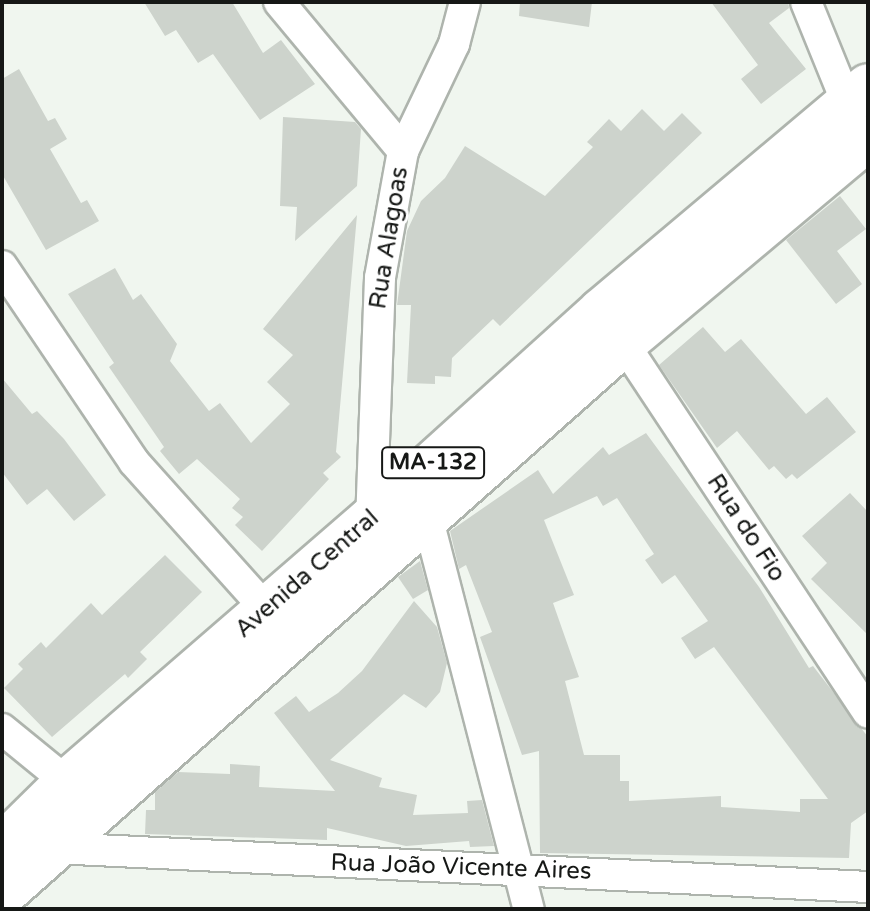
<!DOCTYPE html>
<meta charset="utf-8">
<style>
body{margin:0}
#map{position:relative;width:870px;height:911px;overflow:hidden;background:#f0f6ef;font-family:"Varela Round",sans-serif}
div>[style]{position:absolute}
.building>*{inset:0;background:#cdd3cc}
.roads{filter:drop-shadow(2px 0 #aeb4ad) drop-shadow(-2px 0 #aeb4ad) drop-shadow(0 2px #aeb4ad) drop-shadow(0 -2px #aeb4ad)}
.minor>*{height:30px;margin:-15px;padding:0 15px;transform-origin:15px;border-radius:15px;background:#fff}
.primary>*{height:44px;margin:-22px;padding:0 22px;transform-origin:22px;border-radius:22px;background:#fff}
span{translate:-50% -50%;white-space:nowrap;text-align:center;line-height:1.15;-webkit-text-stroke:6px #fff;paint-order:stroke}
.shield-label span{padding:2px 6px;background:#fff;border:2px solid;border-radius:6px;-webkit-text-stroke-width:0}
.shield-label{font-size:22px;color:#161816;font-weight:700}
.street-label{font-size:24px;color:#161816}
.frame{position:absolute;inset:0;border:4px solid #161816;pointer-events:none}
</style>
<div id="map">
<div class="building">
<i style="clip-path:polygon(144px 2px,232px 2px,263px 53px,281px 40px,315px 84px,260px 120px,213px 54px,198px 63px,176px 30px,165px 36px)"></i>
<i style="clip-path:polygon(520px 2px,592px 2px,589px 27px,519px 16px)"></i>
<i style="clip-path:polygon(711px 2px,788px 2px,789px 8px,769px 23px,806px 69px,761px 104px,741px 79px,758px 65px)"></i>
<i style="clip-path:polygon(19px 69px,48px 121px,55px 118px,67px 139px,50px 149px,81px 203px,87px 200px,99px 221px,46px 250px,2px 174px,2px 79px)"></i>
<i style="clip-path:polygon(642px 109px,664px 131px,682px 113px,702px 133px,500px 326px,493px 319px,452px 358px,451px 377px,435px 376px,435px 384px,407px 383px,411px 305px,397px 305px,407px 231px,421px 201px,445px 178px,465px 146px,545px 196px,593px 147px,587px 142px,609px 119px,621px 131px)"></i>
<i style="clip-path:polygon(283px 117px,355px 122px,361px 129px,357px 186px,295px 241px,297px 207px,280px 206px)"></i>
<i style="clip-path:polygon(840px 196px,866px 229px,837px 251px,862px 284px,836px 304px,786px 240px)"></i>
<i style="clip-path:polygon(357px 215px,336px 452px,341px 457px,323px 473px,329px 479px,262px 551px,235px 525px,243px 517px,232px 508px,240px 499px,197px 459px,179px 474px,160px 451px,164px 447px,109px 367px,114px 363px,68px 294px,115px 268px,133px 300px,141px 294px,177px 344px,170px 361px,209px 411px,220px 403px,251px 443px,290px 404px,267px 382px,293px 355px,263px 329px)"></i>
<i style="clip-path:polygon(703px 327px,725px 352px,741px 339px,806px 414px,827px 397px,856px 432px,797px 479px,792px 474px,786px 479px,774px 466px,769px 470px,737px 431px,717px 448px,659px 365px)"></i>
<i style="clip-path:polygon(2px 378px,32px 414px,37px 411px,64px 439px,106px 495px,74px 521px,47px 489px,27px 505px,2px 472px)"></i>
<i style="clip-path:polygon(evenodd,646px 433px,759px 587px,809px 668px,813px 666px,868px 737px,868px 811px,851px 823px,849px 858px,540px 853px,539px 751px,522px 755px,480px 637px,492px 632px,466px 565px,459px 569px,450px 531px,538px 470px,553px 494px,603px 447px,609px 455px,646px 433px,597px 496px,603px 506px,617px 498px,654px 554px,645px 560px,662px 584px,675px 575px,708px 621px,681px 638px,695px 659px,714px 647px,828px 799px,800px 799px,800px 812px,721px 807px,721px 796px,629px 801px,629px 781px,620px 781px,620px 755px,584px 755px,565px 681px,579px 677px,553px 603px,574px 595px,544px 520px,597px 496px)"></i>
<i style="clip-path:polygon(850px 493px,868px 512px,868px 635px,811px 579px,827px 563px,802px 536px)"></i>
<i style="clip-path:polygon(165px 555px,202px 592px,140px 652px,147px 659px,128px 678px,125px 674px,52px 737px,4px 688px,23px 669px,18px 664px,41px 642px,46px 648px,91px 603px,102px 615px)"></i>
<i style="clip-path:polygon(420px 561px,428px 590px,413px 599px,398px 577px)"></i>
<i style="clip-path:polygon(414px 601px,437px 627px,447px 663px,440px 692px,426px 708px,404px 694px,330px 760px,382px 778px,379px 787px,417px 795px,413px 815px,468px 813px,467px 801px,482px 800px,494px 846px,470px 847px,469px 841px,406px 846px,327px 828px,327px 840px,145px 834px,146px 810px,155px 810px,155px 792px,178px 772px,230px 774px,230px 764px,260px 766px,259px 787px,335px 791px,274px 713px,296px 696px,309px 712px,338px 693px,362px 671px)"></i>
</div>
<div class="roads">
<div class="minor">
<i style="left:279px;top:2px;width:194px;rotate:50.2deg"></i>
<i style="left:403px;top:151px;width:129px;rotate:100.3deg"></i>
<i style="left:380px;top:278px;width:241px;rotate:92.1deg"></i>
<i style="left:806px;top:2px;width:109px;rotate:67.9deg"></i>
<i style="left:403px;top:151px;width:119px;rotate:-64.5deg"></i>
<i style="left:454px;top:44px;width:43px;rotate:-75.3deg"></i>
<i style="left:2px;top:266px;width:236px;rotate:56deg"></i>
<i style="left:134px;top:462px;width:198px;rotate:48.1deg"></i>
<i style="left:614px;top:329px;width:460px;rotate:56.5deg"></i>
<i style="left:427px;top:516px;width:406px;rotate:75.5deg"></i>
<i style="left:2px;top:729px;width:84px;rotate:39.2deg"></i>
<i style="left:54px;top:848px;width:815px;rotate:2.74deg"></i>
</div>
<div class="primary">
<i style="left:2px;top:846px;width:91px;rotate:-44.6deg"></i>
<i style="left:67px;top:782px;width:402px;rotate:-40.9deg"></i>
<i style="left:371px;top:519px;width:310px;rotate:-42.1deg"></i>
<i style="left:601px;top:311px;width:349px;rotate:-40.1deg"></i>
<i style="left:2px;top:895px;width:832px;rotate:-41.59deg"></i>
<i style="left:624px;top:343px;width:319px;rotate:-40deg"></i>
</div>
</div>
<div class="shield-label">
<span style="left:433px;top:463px">MA-132</span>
</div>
<div class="street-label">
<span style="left:389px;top:238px;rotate:-81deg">Rua Alagoas</span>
<span style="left:746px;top:528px;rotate:57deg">Rua do Fio</span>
<span style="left:307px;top:574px;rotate:-41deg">Avenida Central</span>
<span style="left:461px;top:867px;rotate:2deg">Rua João Vicente Aires</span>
</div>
<div class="frame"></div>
</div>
